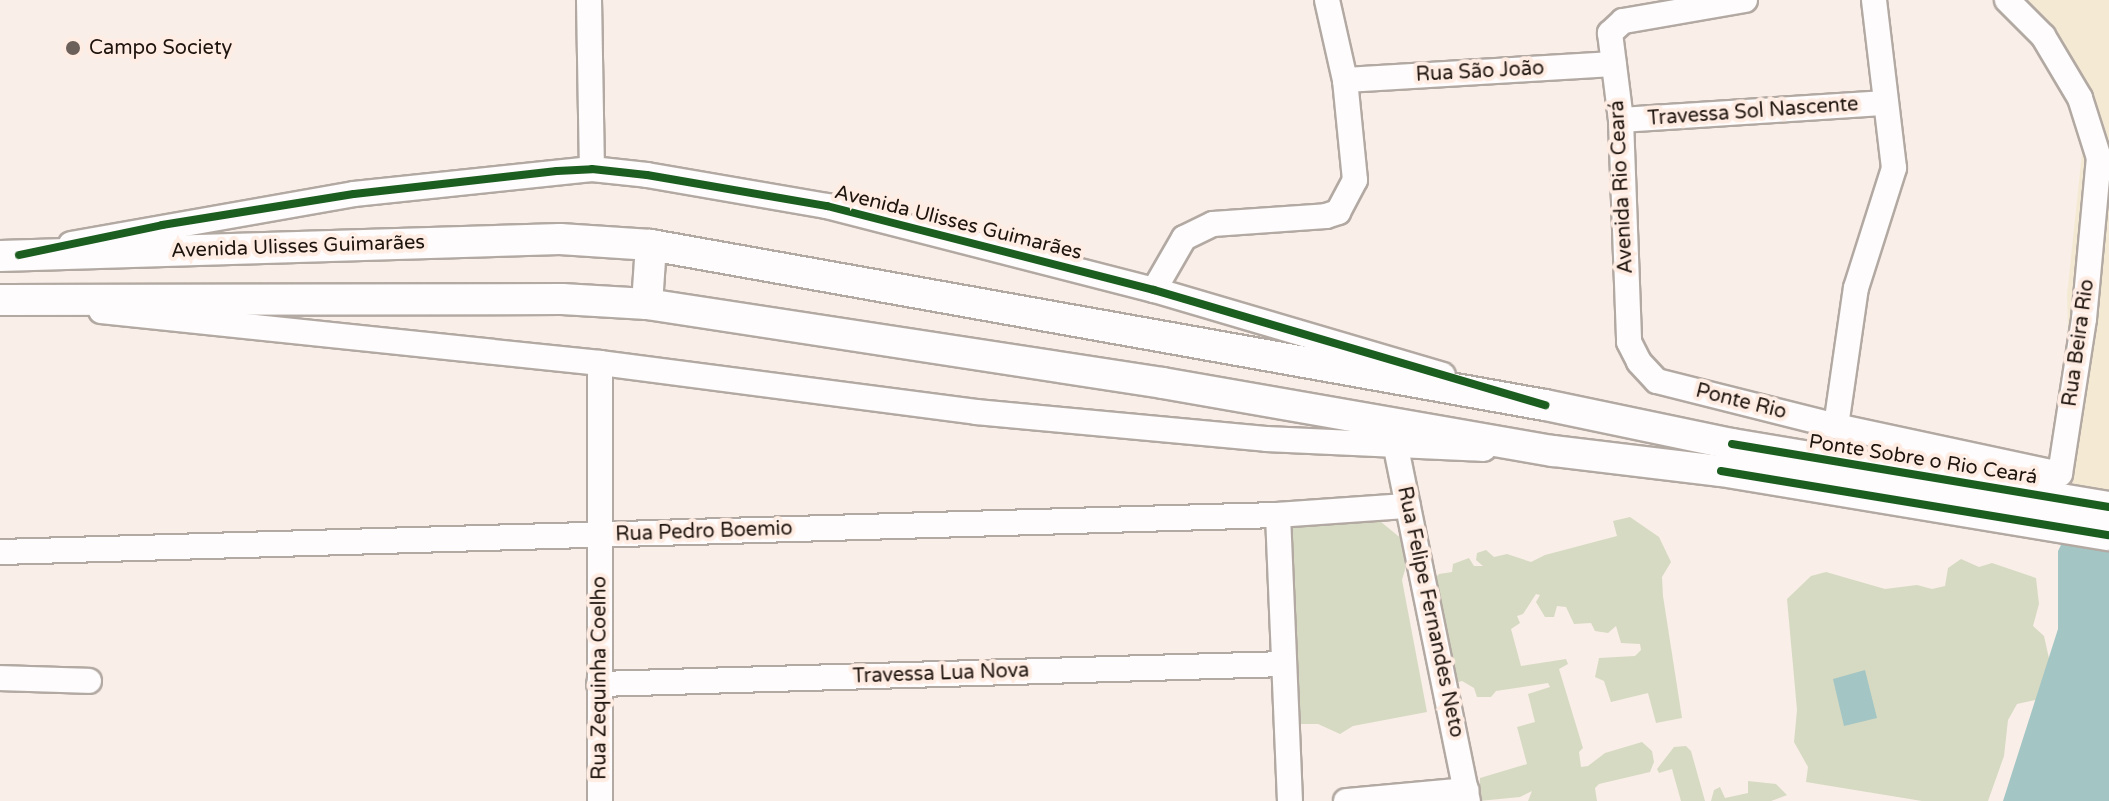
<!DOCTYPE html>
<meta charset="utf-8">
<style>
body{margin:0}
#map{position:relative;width:2109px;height:801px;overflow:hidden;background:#f9eee8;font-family:"Varela Round",sans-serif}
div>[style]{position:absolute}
.forest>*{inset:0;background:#d6dac2}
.sand>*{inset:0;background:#f4ead3}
.water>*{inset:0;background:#a3c5c4}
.roads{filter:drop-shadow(2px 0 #b3a9a3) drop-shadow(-2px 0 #b3a9a3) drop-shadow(0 2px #b3a9a3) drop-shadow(0 -2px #b3a9a3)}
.minor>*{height:24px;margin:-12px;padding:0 12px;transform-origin:12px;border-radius:12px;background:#fefcfc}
.major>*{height:30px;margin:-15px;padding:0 15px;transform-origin:15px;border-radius:15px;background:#fefcfc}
.cycleway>*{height:8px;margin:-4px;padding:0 4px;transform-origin:4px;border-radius:4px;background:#1b5e20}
.dots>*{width:22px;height:22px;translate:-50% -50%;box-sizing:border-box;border:4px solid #ffece2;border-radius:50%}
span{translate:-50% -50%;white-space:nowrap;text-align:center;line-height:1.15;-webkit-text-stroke:8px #ffece2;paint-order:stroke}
.poi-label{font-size:20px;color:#1e140e}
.left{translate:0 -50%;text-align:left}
.street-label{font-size:20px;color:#1e140e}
</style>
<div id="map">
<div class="forest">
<i style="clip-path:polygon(1375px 517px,1403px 540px,1410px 553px,1402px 580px,1427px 712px,1353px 726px,1340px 734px,1318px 724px,1293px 724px,1285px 539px,1291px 535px,1292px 522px)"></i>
<i style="clip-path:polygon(1630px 517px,1659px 537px,1671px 562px,1662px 577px,1663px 596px,1682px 718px,1656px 723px,1648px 693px,1611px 702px,1604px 681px,1595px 677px,1599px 658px,1635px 656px,1641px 650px,1640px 644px,1621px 643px,1616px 626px,1608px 633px,1595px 631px,1591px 623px,1574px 624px,1566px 607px,1557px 606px,1554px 617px,1545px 617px,1536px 602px,1540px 595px,1536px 594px,1523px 614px,1517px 616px,1520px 623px,1511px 629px,1521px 666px,1566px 659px,1568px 664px,1559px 669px,1583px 748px,1579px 752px,1581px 767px,1588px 766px,1605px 753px,1642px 742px,1652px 751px,1654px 762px,1650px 772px,1599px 784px,1595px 788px,1597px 801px,1528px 801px,1532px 791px,1520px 797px,1479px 801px,1480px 778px,1527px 764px,1517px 727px,1535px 722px,1528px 694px,1550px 687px,1548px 683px,1496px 691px,1491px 697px,1477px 697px,1474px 688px,1462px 681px,1445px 686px,1434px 579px,1439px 574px,1452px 572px,1453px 564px,1469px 558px,1474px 566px,1483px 566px,1476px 560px,1477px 553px,1486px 550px,1494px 557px,1507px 554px,1531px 562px,1545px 555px,1617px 536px,1613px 521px)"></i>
<i style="clip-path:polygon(1961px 559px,1979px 567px,1992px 563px,2036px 578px,2039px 604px,2033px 626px,2044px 636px,2052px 672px,2049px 697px,2017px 704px,2008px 720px,2004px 756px,1988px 801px,1922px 801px,1806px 782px,1808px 767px,1794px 742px,1797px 710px,1787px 599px,1811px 576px,1826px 572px,1885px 589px,1917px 585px,1932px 589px,1945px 586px,1948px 568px)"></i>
<i style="clip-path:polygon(1686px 746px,1691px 751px,1705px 801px,1681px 801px,1672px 769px,1659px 773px,1657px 769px,1674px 747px)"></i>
<i style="clip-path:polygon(1748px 781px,1776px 784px,1787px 795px,1771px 801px,1711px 801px,1714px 790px,1720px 787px,1725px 798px,1748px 793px)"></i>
</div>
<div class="sand">
<i style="clip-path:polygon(2002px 0,2109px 0,2109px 525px,2074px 519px,2067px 295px,2082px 153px,2076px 116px,2015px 7px)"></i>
</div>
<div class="water">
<i style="clip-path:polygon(2074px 519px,2109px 525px,2109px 801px,2003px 801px,2058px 629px,2058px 551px)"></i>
<i style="clip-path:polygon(1865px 670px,1877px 718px,1844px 726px,1833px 679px)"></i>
</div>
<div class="roads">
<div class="minor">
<i style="left:589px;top:0;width:169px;rotate:89deg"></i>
<i style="left:1745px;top:0;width:124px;rotate:170.2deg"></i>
<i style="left:1623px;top:21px;width:18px;rotate:137deg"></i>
<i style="left:1610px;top:33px;width:88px;rotate:82.8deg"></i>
<i style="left:1621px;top:120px;width:222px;rotate:87.9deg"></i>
<i style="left:1629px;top:342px;width:22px;rotate:63deg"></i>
<i style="left:1639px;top:362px;width:26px;rotate:47deg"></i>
<i style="left:1657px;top:381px;width:185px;rotate:14.1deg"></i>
<i style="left:1836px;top:426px;width:229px;rotate:12.1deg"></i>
<i style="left:2060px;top:474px;width:157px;rotate:-81.2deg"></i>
<i style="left:2084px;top:319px;width:162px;rotate:-84.7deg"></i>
<i style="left:2099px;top:158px;width:63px;rotate:-107.6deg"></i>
<i style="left:2080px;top:98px;width:72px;rotate:-120.8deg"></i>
<i style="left:2043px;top:36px;width:51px;rotate:-135deg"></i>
<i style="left:1345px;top:80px;width:269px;rotate:-3.4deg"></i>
<i style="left:1621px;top:120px;width:265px;rotate:-3.7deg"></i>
<i style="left:71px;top:244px;width:287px;rotate:-10deg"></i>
<i style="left:354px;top:194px;width:239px;rotate:-6deg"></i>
<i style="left:592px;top:169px;width:55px;rotate:6.2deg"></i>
<i style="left:647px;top:175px;width:183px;rotate:9.8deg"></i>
<i style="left:827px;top:206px;width:338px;rotate:14.4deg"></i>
<i style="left:1154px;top:290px;width:301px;rotate:16.4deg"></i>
<i style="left:1154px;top:290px;width:60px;rotate:-60deg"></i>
<i style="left:1184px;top:238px;width:32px;rotate:-26deg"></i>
<i style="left:1213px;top:224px;width:113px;rotate:-4deg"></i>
<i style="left:1326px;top:216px;width:13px;rotate:-18deg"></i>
<i style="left:1338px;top:212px;width:36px;rotate:-62deg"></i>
<i style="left:1355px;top:180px;width:100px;rotate:-95.7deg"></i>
<i style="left:1345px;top:80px;width:82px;rotate:-102.7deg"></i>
<i style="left:101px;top:311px;width:502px;rotate:5.95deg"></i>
<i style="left:600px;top:363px;width:379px;rotate:7.4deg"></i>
<i style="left:976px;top:412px;width:291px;rotate:5.3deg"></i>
<i style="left:1266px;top:439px;width:218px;rotate:2.6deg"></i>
<i style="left:600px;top:363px;width:438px;rotate:90deg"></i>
<i style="left:1836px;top:426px;width:139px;rotate:-81.8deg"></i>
<i style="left:1856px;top:288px;width:126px;rotate:-72.4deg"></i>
<i style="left:1894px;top:168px;width:169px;rotate:-96.8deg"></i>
<i style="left:1393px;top:433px;width:376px;rotate:78.5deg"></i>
<i style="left:1278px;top:515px;width:286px;rotate:87.6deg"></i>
<i style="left:0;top:552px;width:1279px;rotate:-1.66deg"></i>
<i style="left:1278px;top:515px;width:130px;rotate:-4deg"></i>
<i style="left:0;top:678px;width:89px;rotate:1.9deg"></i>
<i style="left:599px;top:684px;width:684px;rotate:-1.67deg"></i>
<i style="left:1346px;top:801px;width:121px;rotate:-5.2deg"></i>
</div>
<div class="major">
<i style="left:0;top:256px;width:560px;rotate:-1.74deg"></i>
<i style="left:560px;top:239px;width:91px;rotate:3.8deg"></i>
<i style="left:651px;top:245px;width:908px;rotate:10.15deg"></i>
<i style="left:1545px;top:405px;width:191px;rotate:11.8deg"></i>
<i style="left:1732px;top:444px;width:382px;rotate:9.5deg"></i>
<i style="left:0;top:300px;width:562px;rotate:-0.1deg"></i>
<i style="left:562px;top:299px;width:85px;rotate:3.4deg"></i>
<i style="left:647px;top:304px;width:522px;rotate:8.7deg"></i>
<i style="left:1163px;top:383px;width:396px;rotate:9.9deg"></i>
<i style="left:1553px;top:451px;width:169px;rotate:6.8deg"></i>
<i style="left:1721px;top:471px;width:393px;rotate:9.4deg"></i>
<i style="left:647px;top:304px;width:59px;rotate:-86.1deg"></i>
</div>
</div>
<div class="cycleway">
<i style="left:19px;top:255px;width:146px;rotate:-11.8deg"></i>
<i style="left:162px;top:225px;width:194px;rotate:-9.2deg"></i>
<i style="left:354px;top:194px;width:204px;rotate:-6.5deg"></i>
<i style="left:557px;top:171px;width:35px;rotate:-3deg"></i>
<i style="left:592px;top:169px;width:55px;rotate:6.2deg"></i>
<i style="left:647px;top:175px;width:183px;rotate:9.8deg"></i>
<i style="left:827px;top:206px;width:338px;rotate:14.4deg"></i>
<i style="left:1154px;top:290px;width:408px;rotate:16.4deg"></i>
<i style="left:1732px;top:444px;width:382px;rotate:9.5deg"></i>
<i style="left:1721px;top:471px;width:393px;rotate:9.4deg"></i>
</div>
<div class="dots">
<i style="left:73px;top:48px;background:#6b605a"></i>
</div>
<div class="poi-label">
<span class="left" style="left:89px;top:48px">Campo Society</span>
</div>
<div class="street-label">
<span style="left:1480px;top:72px;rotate:-3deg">Rua São João</span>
<span style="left:1753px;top:112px;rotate:-4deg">Travessa Sol Nascente</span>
<span style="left:1622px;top:187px;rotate:-93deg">Avenida Rio Ceará</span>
<span style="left:958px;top:223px;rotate:14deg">Avenida Ulisses Guimarães</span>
<span style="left:298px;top:247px;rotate:-2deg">Avenida Ulisses Guimarães</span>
<span style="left:2079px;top:343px;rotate:-82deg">Rua Beira Rio</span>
<span style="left:1741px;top:402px;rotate:14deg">Ponte Rio</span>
<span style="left:1923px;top:460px;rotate:9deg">Ponte Sobre o Rio Ceará</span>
<span style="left:704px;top:532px;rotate:-2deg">Rua Pedro Boemio</span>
<span style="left:1430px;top:612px;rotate:78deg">Rua Felipe Fernandes Neto</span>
<span style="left:941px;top:674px;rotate:-2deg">Travessa Lua Nova</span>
<span style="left:600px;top:678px;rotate:-90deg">Rua Zequinha Coelho</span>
</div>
</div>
